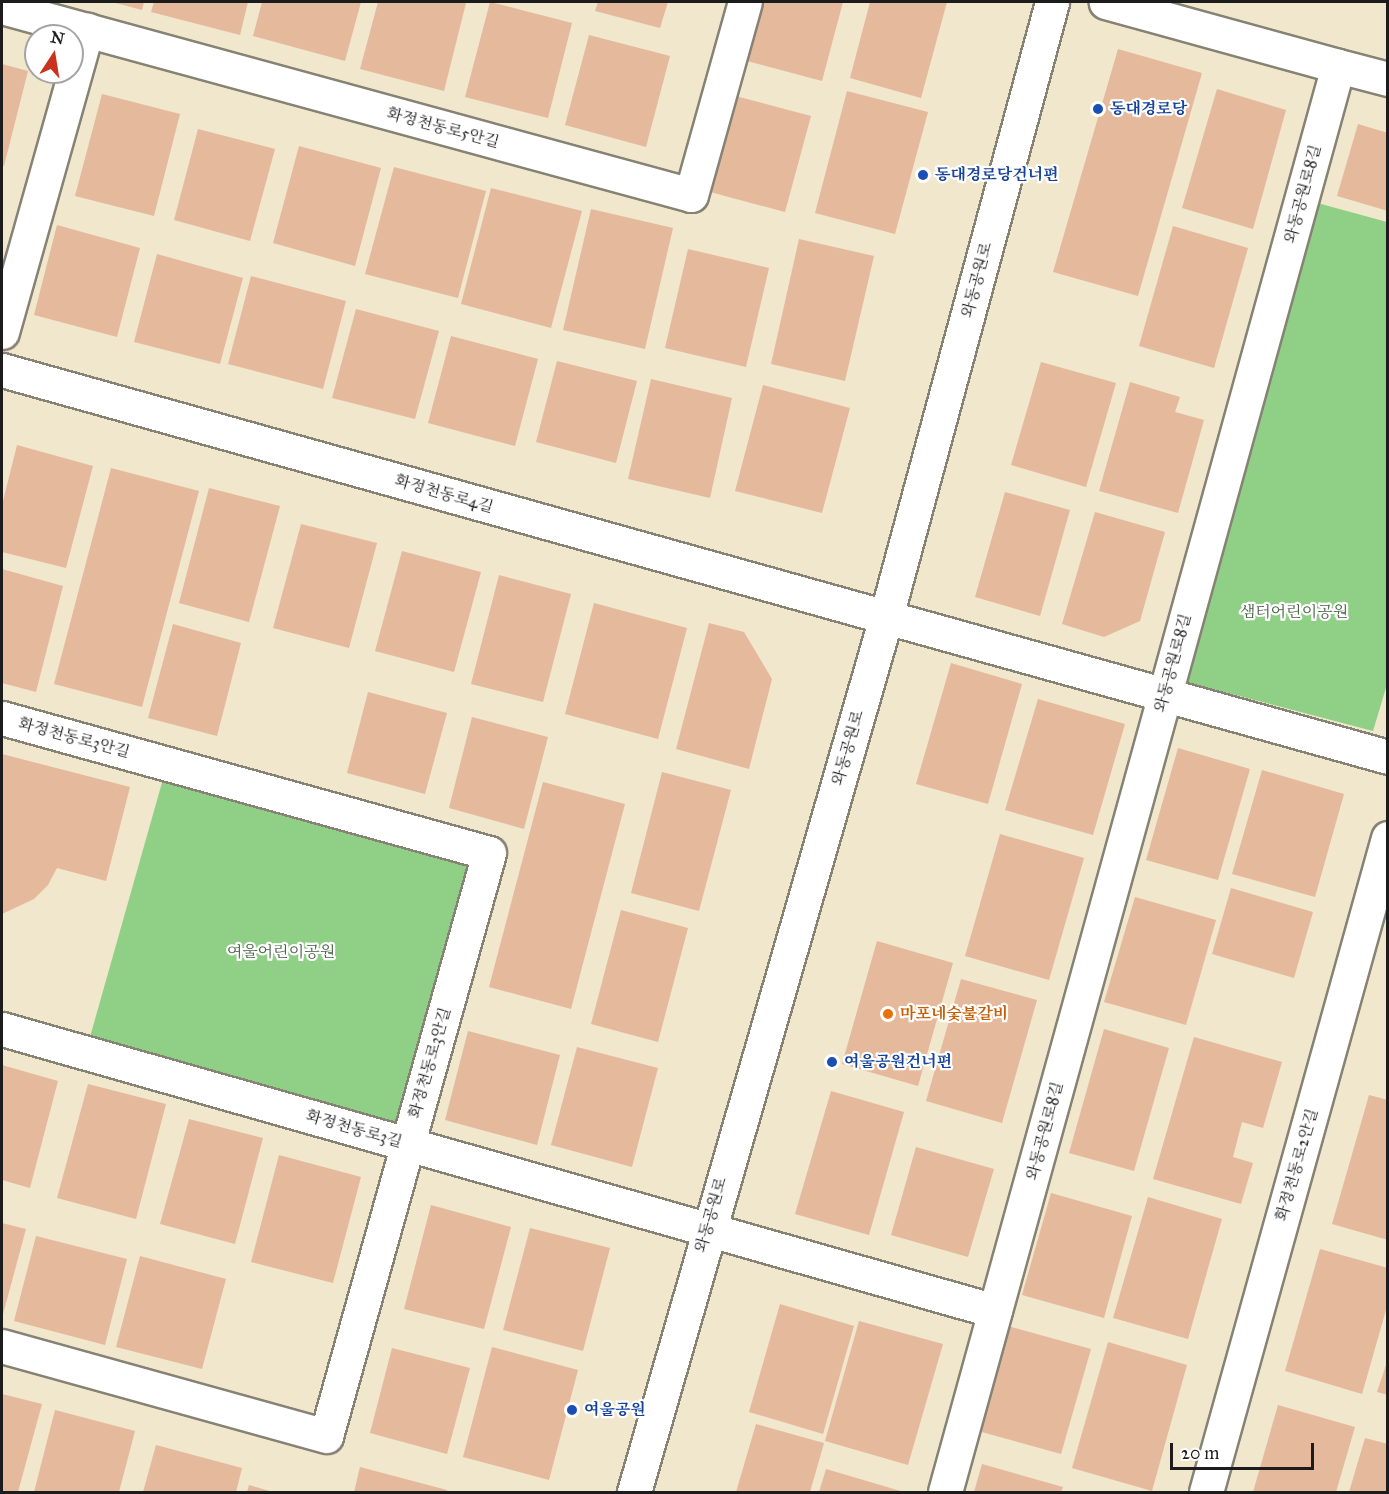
<!DOCTYPE html>
<meta charset="utf-8">
<style>
body{margin:0}
#map{position:relative;width:1389px;height:1494px;overflow:hidden;background:#f0e7cd;font-family:"IM FELL Great Primer","Noto Serif KR",serif}
div>[style]{position:absolute}
.green>*{inset:0;background:#8fcf86}
.building>*{inset:0;background:#e5b99c}
.roads{filter:drop-shadow(2px 0 #868274) drop-shadow(-2px 0 #868274) drop-shadow(0 2px #868274) drop-shadow(0 -2px #868274)}
.street>*{height:33px;margin:-16.5px;padding:0 16.5px;transform-origin:16.5px;border-radius:16.5px;background:#fff}
.secondary>*{height:33px;margin:-16.5px;padding:0 16.5px;transform-origin:16.5px;border-radius:16.5px;background:#fff}
.dots>*{width:16px;height:16px;translate:-50% -50%;box-sizing:border-box;border:3px solid #fff;border-radius:50%}
span{translate:-50% -50%;white-space:nowrap;text-align:center;line-height:1.15;-webkit-text-stroke:4.5px #fff;paint-order:stroke}
.transit-label{font-size:16px;color:#164399;font-weight:700}
.left{translate:0 -50%;text-align:left}
.street-label{font-size:16px;color:#1c1c1c}
.park-label{font-size:16px;color:#4a6446}
.food-label{font-size:16px;color:#c56008;font-weight:700}
.frame{position:absolute;inset:0;border:3px solid #1c1c1c;pointer-events:none}
.north{position:absolute;left:24px;top:24px;width:60px;height:60px;box-sizing:border-box;background:#fff;border:2px solid #a4a4a4;border-radius:50%;rotate:12deg;font-size:16px;font-weight:700;line-height:24px;text-align:center;color:#1c1c1c}
.north::after{content:'';display:block;margin:auto;width:21px;height:27px;background:#c8321e;clip-path:polygon(50% 0,100% 100%,50% 72%,0 100%)}
.scale{position:absolute;left:1170px;top:1443px;width:144px;height:27px;box-sizing:border-box;border:3px solid #1c1c1c;border-top:0;padding-left:8px;font-size:18px;line-height:21px;white-space:nowrap;color:#1c1c1c;-webkit-text-stroke:4px #fff;paint-order:stroke}
</style>
<div id="map">
<div class="green">
<i style="clip-path:polygon(1310px 201px,1387px 222px,1388px 681px,1373px 731px,1178px 680px)"></i>
<i style="clip-path:polygon(165px 772px,475px 860px,398px 1131px,88px 1044px)"></i>
</div>
<div class="building">
<i style="clip-path:polygon(112px 2px,144px 2px,142px 10px)"></i>
<i style="clip-path:polygon(154px 2px,248px 2px,240px 35px,151px 12px)"></i>
<i style="clip-path:polygon(262px 2px,361px 2px,345px 61px,253px 36px)"></i>
<i style="clip-path:polygon(378px 2px,466px 3px,444px 91px,360px 69px)"></i>
<i style="clip-path:polygon(490px 2px,572px 23px,548px 118px,465px 97px)"></i>
<i style="clip-path:polygon(598px 2px,668px 2px,660px 28px,595px 11px)"></i>
<i style="clip-path:polygon(763px 2px,843px 2px,822px 81px,747px 61px)"></i>
<i style="clip-path:polygon(870px 2px,947px 2px,921px 98px,850px 78px)"></i>
<i style="clip-path:polygon(589px 35px,670px 56px,646px 147px,565px 125px)"></i>
<i style="clip-path:polygon(1118px 49px,1202px 73px,1138px 296px,1053px 272px)"></i>
<i style="clip-path:polygon(2px 64px,28px 71px,4px 166px,2px 165px)"></i>
<i style="clip-path:polygon(1217px 89px,1286px 110px,1253px 229px,1182px 208px)"></i>
<i style="clip-path:polygon(847px 91px,928px 112px,895px 234px,815px 213px)"></i>
<i style="clip-path:polygon(724px 93px,811px 116px,785px 212px,699px 189px)"></i>
<i style="clip-path:polygon(102px 94px,180px 114px,154px 216px,75px 196px)"></i>
<i style="clip-path:polygon(1358px 124px,1388px 133px,1388px 211px,1337px 196px)"></i>
<i style="clip-path:polygon(198px 129px,275px 149px,250px 241px,174px 220px)"></i>
<i style="clip-path:polygon(299px 146px,381px 168px,355px 266px,273px 243px)"></i>
<i style="clip-path:polygon(394px 167px,486px 191px,458px 298px,365px 274px)"></i>
<i style="clip-path:polygon(491px 188px,582px 211px,551px 328px,461px 304px)"></i>
<i style="clip-path:polygon(591px 209px,673px 228px,645px 349px,563px 330px)"></i>
<i style="clip-path:polygon(57px 225px,140px 248px,117px 337px,34px 315px)"></i>
<i style="clip-path:polygon(1173px 226px,1248px 248px,1214px 368px,1139px 346px)"></i>
<i style="clip-path:polygon(799px 239px,874px 256px,845px 381px,771px 364px)"></i>
<i style="clip-path:polygon(688px 249px,769px 268px,746px 367px,665px 348px)"></i>
<i style="clip-path:polygon(157px 254px,243px 278px,220px 364px,134px 342px)"></i>
<i style="clip-path:polygon(251px 276px,346px 301px,323px 389px,228px 364px)"></i>
<i style="clip-path:polygon(356px 309px,439px 331px,415px 419px,332px 398px)"></i>
<i style="clip-path:polygon(451px 336px,538px 359px,515px 446px,428px 423px)"></i>
<i style="clip-path:polygon(557px 361px,637px 381px,616px 463px,536px 442px)"></i>
<i style="clip-path:polygon(1041px 362px,1116px 383px,1086px 487px,1011px 465px)"></i>
<i style="clip-path:polygon(651px 379px,732px 398px,710px 498px,628px 479px)"></i>
<i style="clip-path:polygon(1130px 382px,1180px 397px,1175px 412px,1204px 420px,1178px 513px,1099px 491px)"></i>
<i style="clip-path:polygon(763px 385px,850px 408px,822px 513px,735px 491px)"></i>
<i style="clip-path:polygon(17px 445px,93px 466px,66px 568px,2px 552px,2px 505px)"></i>
<i style="clip-path:polygon(111px 468px,199px 491px,142px 707px,54px 684px)"></i>
<i style="clip-path:polygon(209px 488px,280px 506px,249px 622px,179px 603px)"></i>
<i style="clip-path:polygon(1005px 492px,1070px 510px,1040px 616px,975px 597px)"></i>
<i style="clip-path:polygon(1095px 512px,1165px 532px,1140px 621px,1104px 637px,1062px 624px)"></i>
<i style="clip-path:polygon(301px 524px,377px 543px,349px 648px,273px 628px)"></i>
<i style="clip-path:polygon(402px 551px,481px 572px,454px 672px,375px 651px)"></i>
<i style="clip-path:polygon(2px 569px,63px 586px,36px 692px,2px 683px)"></i>
<i style="clip-path:polygon(499px 575px,571px 594px,543px 702px,471px 684px)"></i>
<i style="clip-path:polygon(594px 603px,687px 628px,658px 739px,565px 714px)"></i>
<i style="clip-path:polygon(709px 623px,744px 632px,772px 679px,749px 769px,676px 749px)"></i>
<i style="clip-path:polygon(173px 624px,241px 643px,217px 736px,148px 718px)"></i>
<i style="clip-path:polygon(951px 663px,1022px 684px,988px 804px,916px 784px)"></i>
<i style="clip-path:polygon(368px 692px,447px 713px,425px 794px,347px 773px)"></i>
<i style="clip-path:polygon(1038px 699px,1125px 724px,1093px 835px,1005px 810px)"></i>
<i style="clip-path:polygon(472px 717px,548px 737px,524px 829px,449px 808px)"></i>
<i style="clip-path:polygon(1178px 748px,1250px 769px,1218px 880px,1146px 860px)"></i>
<i style="clip-path:polygon(2px 754px,130px 787px,106px 881px,57px 868px,48px 885px,34px 899px,2px 914px)"></i>
<i style="clip-path:polygon(1262px 770px,1344px 794px,1315px 897px,1232px 874px)"></i>
<i style="clip-path:polygon(662px 772px,731px 790px,699px 911px,631px 893px)"></i>
<i style="clip-path:polygon(543px 782px,625px 804px,571px 1009px,489px 987px)"></i>
<i style="clip-path:polygon(1000px 834px,1084px 858px,1049px 980px,965px 956px)"></i>
<i style="clip-path:polygon(1231px 888px,1313px 912px,1294px 978px,1212px 954px)"></i>
<i style="clip-path:polygon(1135px 897px,1216px 920px,1186px 1025px,1104px 1002px)"></i>
<i style="clip-path:polygon(621px 910px,688px 928px,658px 1042px,591px 1024px)"></i>
<i style="clip-path:polygon(877px 941px,953px 963px,918px 1086px,842px 1064px)"></i>
<i style="clip-path:polygon(961px 979px,1037px 1000px,1002px 1123px,926px 1101px)"></i>
<i style="clip-path:polygon(1104px 1029px,1169px 1048px,1134px 1171px,1069px 1153px)"></i>
<i style="clip-path:polygon(468px 1031px,560px 1055px,537px 1145px,445px 1120px)"></i>
<i style="clip-path:polygon(1194px 1037px,1282px 1062px,1263px 1128px,1242px 1122px,1233px 1157px,1253px 1163px,1241px 1204px,1153px 1179px)"></i>
<i style="clip-path:polygon(577px 1047px,658px 1068px,632px 1167px,551px 1145px)"></i>
<i style="clip-path:polygon(2px 1065px,58px 1081px,30px 1188px,2px 1180px)"></i>
<i style="clip-path:polygon(88px 1084px,166px 1104px,136px 1219px,57px 1198px)"></i>
<i style="clip-path:polygon(831px 1091px,904px 1112px,869px 1235px,795px 1214px)"></i>
<i style="clip-path:polygon(1369px 1095px,1388px 1100px,1388px 1240px,1332px 1224px)"></i>
<i style="clip-path:polygon(189px 1119px,263px 1138px,235px 1244px,160px 1224px)"></i>
<i style="clip-path:polygon(916px 1147px,994px 1169px,968px 1257px,891px 1235px)"></i>
<i style="clip-path:polygon(279px 1155px,361px 1177px,333px 1283px,251px 1262px)"></i>
<i style="clip-path:polygon(1051px 1193px,1132px 1216px,1104px 1318px,1022px 1295px)"></i>
<i style="clip-path:polygon(1148px 1197px,1222px 1219px,1188px 1339px,1113px 1318px)"></i>
<i style="clip-path:polygon(431px 1205px,511px 1227px,484px 1329px,404px 1309px)"></i>
<i style="clip-path:polygon(2px 1223px,26px 1229px,2px 1318px)"></i>
<i style="clip-path:polygon(530px 1228px,610px 1248px,583px 1351px,503px 1330px)"></i>
<i style="clip-path:polygon(36px 1236px,127px 1259px,105px 1345px,14px 1321px)"></i>
<i style="clip-path:polygon(1320px 1249px,1388px 1268px,1388px 1303px,1362px 1394px,1285px 1371px)"></i>
<i style="clip-path:polygon(140px 1256px,226px 1279px,202px 1369px,116px 1347px)"></i>
<i style="clip-path:polygon(780px 1304px,854px 1326px,823px 1434px,749px 1412px)"></i>
<i style="clip-path:polygon(859px 1321px,943px 1344px,908px 1465px,825px 1441px)"></i>
<i style="clip-path:polygon(1008px 1326px,1091px 1349px,1061px 1454px,978px 1431px)"></i>
<i style="clip-path:polygon(1108px 1342px,1187px 1365px,1152px 1491px,1072px 1468px)"></i>
<i style="clip-path:polygon(492px 1347px,578px 1370px,549px 1480px,463px 1457px)"></i>
<i style="clip-path:polygon(392px 1348px,470px 1368px,447px 1454px,370px 1433px)"></i>
<i style="clip-path:polygon(1388px 1359px,1388px 1395px,1377px 1392px)"></i>
<i style="clip-path:polygon(2px 1394px,42px 1404px,18px 1492px,2px 1492px)"></i>
<i style="clip-path:polygon(1278px 1405px,1355px 1427px,1336px 1492px,1253px 1492px)"></i>
<i style="clip-path:polygon(55px 1410px,135px 1431px,119px 1492px,34px 1492px)"></i>
<i style="clip-path:polygon(756px 1424px,824px 1443px,810px 1492px,736px 1492px)"></i>
<i style="clip-path:polygon(1365px 1438px,1388px 1444px,1388px 1492px,1349px 1492px)"></i>
<i style="clip-path:polygon(156px 1445px,242px 1468px,236px 1492px,143px 1492px)"></i>
<i style="clip-path:polygon(982px 1464px,1063px 1487px,1061px 1492px,974px 1492px)"></i>
<i style="clip-path:polygon(360px 1467px,447px 1490px,447px 1492px,354px 1492px)"></i>
<i style="clip-path:polygon(826px 1469px,904px 1492px,819px 1492px)"></i>
<i style="clip-path:polygon(249px 1485px,273px 1492px,247px 1492px)"></i>
</div>
<div class="roads">
<div class="street">
<i style="left:2px;top:7px;width:714px;rotate:15.26deg"></i>
<i style="left:691px;top:195px;width:200px;rotate:-74.4deg"></i>
<i style="left:1338px;top:66px;width:52px;rotate:14.6deg"></i>
<i style="left:2px;top:332px;width:314px;rotate:-74.3deg"></i>
<i style="left:886px;top:617px;width:521px;rotate:15.58deg"></i>
<i style="left:2px;top:718px;width:505px;rotate:15.49deg"></i>
<i style="left:489px;top:853px;width:605px;rotate:105.62deg"></i>
<i style="left:326px;top:1436px;width:336px;rotate:-164.5deg"></i>
<i style="left:2px;top:1029px;width:1032px;rotate:15.85deg"></i>
<i style="left:945px;top:1492px;width:1479px;rotate:-74.59deg"></i>
<i style="left:1338px;top:66px;width:241px;rotate:-164.6deg"></i>
<i style="left:1206px;top:1492px;width:679px;rotate:-74.45deg"></i>
</div>
<div class="secondary">
<i style="left:2px;top:370px;width:918px;rotate:15.61deg"></i>
<i style="left:634px;top:1492px;width:911px;rotate:-73.93deg"></i>
<i style="left:886px;top:617px;width:637px;rotate:-74.89deg"></i>
</div>
</div>
<div class="dots">
<i style="left:1098px;top:109px;background:#1a4fb4"></i>
<i style="left:923px;top:175px;background:#1a4fb4"></i>
<i style="left:888px;top:1014px;background:#e8710a"></i>
<i style="left:832px;top:1062px;background:#1a4fb4"></i>
<i style="left:572px;top:1410px;background:#1a4fb4"></i>
</div>
<div class="transit-label">
<span class="left" style="left:1110px;top:109px">동대경로당</span>
<span class="left" style="left:935px;top:175px">동대경로당건너편</span>
<span class="left" style="left:844px;top:1062px">여울공원건너편</span>
<span class="left" style="left:584px;top:1410px">여울공원</span>
</div>
<div class="street-label">
<span style="left:443px;top:128px;rotate:15deg">화정천동로5안길</span>
<span style="left:1303px;top:194px;rotate:-75deg">와동공원로8길</span>
<span style="left:977px;top:280px;rotate:-75deg">와동공원로</span>
<span style="left:444px;top:494px;rotate:16deg">화정천동로4길</span>
<span style="left:1173px;top:663px;rotate:-75deg">와동공원로8길</span>
<span style="left:74px;top:738px;rotate:15deg">화정천동로3안길</span>
<span style="left:848px;top:748px;rotate:-74deg">와동공원로</span>
<span style="left:430px;top:1063px;rotate:-74deg">화정천동로3안길</span>
<span style="left:354px;top:1129px;rotate:16deg">화정천동로3길</span>
<span style="left:1045px;top:1131px;rotate:-75deg">와동공원로8길</span>
<span style="left:1297px;top:1165px;rotate:-74deg">화정천동로2안길</span>
<span style="left:711px;top:1215px;rotate:-74deg">와동공원로</span>
</div>
<div class="park-label">
<span style="left:1294px;top:612px">샘터어린이공원</span>
<span style="left:281px;top:952px">여울어린이공원</span>
</div>
<div class="food-label">
<span class="left" style="left:900px;top:1014px">마포네숯불갈비</span>
</div>
<div class="frame"></div>
<div class="north">N</div>
<div class="scale">20 m</div>
</div>
